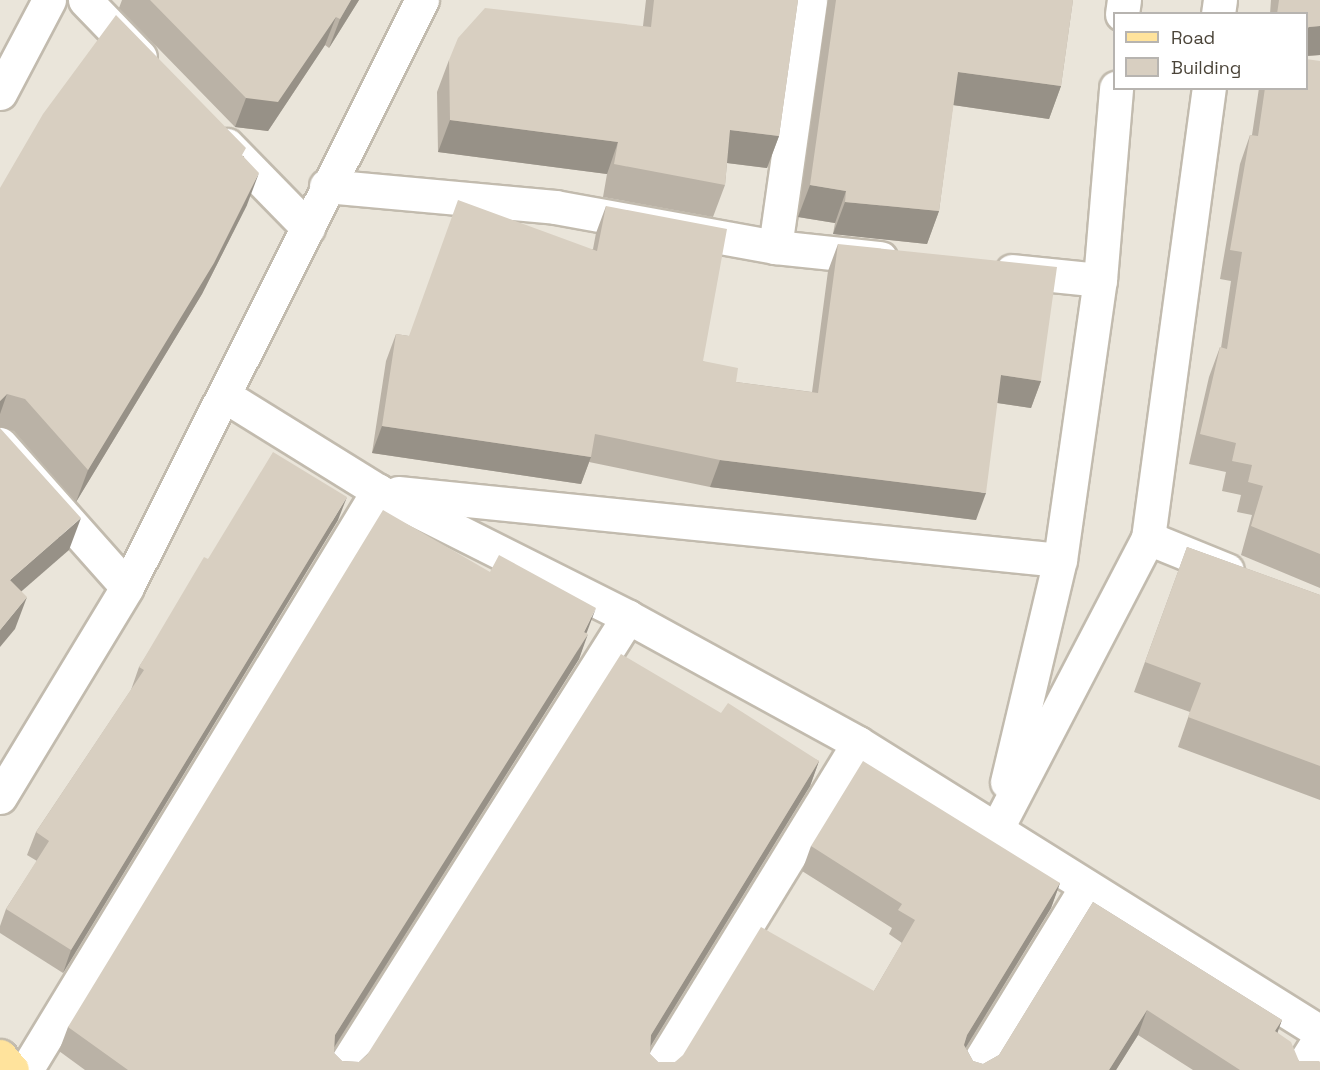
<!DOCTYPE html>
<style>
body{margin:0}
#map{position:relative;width:1320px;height:1070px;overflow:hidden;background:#f6f3ec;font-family:"Space Grotesk",sans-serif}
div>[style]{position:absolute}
.residential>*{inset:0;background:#eae5da}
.roads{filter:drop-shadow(2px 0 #c2bbae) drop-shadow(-2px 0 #c2bbae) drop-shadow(0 2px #c2bbae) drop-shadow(0 -2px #c2bbae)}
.minor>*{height:33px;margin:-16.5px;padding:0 16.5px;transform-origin:16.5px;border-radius:16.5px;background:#fff}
.major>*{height:33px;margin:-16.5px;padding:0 16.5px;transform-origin:16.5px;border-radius:16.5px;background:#ffe39c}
.wall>*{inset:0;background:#bab2a6}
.shaded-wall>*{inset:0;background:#979187}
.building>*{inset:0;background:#d8cfc1}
span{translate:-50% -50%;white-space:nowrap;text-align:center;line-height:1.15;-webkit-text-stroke:4.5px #fff;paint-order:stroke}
.legend{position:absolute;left:1113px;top:12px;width:195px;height:78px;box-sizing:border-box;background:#fff;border:2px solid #b7b4b0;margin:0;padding:8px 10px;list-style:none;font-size:18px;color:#4b4439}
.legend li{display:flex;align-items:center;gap:12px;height:30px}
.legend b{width:30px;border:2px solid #b7b4b0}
</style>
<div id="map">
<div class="residential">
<i style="clip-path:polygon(evenodd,0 0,1320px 0,1320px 1070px,0 1070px,0 0,1114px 14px,1306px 14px,1306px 88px,1114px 88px,1114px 14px)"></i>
</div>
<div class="roads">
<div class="minor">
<i style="left:85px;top:0;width:79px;rotate:46deg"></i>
<i style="left:1122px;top:14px;width:14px;rotate:-82deg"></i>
<i style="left:1218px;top:14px;width:14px;rotate:-82deg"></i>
<i style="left:0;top:93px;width:105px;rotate:-62.2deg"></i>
<i style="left:227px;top:145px;width:116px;rotate:45.7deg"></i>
<i style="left:326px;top:186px;width:230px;rotate:5.2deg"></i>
<i style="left:555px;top:207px;width:224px;rotate:10.3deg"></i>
<i style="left:775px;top:247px;width:106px;rotate:6deg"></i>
<i style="left:775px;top:247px;width:249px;rotate:-81.9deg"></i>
<i style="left:1012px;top:271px;width:88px;rotate:5.8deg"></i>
<i style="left:225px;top:396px;width:180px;rotate:31.8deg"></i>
<i style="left:378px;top:491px;width:280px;rotate:26.7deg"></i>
<i style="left:628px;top:617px;width:262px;rotate:28.7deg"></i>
<i style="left:858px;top:743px;width:545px;rotate:32.03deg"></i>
<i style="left:0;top:444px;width:191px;rotate:48.4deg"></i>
<i style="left:398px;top:493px;width:665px;rotate:5.78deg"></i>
<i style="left:1148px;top:538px;width:85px;rotate:22.1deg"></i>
<i style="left:1007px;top:782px;width:228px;rotate:-76.6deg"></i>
<i style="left:1060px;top:560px;width:283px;rotate:-81.9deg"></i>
<i style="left:1100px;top:280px;width:193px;rotate:-85.2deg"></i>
<i style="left:0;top:797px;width:245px;rotate:-58.8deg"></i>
<i style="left:127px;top:587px;width:657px;rotate:-63.32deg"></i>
<i style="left:996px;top:830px;width:329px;rotate:-62.5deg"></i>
<i style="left:1148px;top:538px;width:454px;rotate:-82.3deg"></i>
<i style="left:26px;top:1070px;width:678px;rotate:-58.7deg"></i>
<i style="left:342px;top:1070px;width:536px;rotate:-57.73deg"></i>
<i style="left:658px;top:1070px;width:383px;rotate:-58.5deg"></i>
<i style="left:974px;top:1070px;width:215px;rotate:-58.5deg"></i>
<i style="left:1300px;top:1070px;width:38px;rotate:-58deg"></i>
</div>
<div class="major">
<i style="left:0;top:1056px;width:18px;rotate:49deg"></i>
</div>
</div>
<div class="wall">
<i style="clip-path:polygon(122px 0,359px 0,329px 48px,325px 45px,268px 131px,235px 127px,119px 8px)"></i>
<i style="clip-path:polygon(646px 0,798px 0,779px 136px,767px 168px,727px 163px,725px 185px,713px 217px,603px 197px,607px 174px,438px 152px,437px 92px,449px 60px,643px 26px)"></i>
<i style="clip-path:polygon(828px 0,1073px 0,1061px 86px,1049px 119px,953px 105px,939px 211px,927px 244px,833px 234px,835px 223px,798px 217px)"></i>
<i style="clip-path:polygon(1271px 0,1320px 0,1320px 55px,1306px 56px,1306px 14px,1270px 14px)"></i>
<i style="clip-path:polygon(1320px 61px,1320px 588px,1241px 555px,1252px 515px,1237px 512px,1241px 495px,1222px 491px,1226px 472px,1189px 464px,1209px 377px,1220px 347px,1221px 348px,1231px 281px,1220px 279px,1240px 164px,1250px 135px,1252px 135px,1259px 88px,1306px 88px)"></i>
<i style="clip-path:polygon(244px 156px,247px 205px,202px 294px,76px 502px,14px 431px,0 427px,0 188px)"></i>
<i style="clip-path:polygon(606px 206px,703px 361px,736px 382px,812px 392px,828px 271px,838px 244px,1041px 381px,1031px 408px,997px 403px,976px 520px,710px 487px,589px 462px,581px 484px,372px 453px,386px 361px,396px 334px,409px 336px,593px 249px,596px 233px)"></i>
<i style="clip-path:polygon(338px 520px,63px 973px,0 933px,0 926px,6px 909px,37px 861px,27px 855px,36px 832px,131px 690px,139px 667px,208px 559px)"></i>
<i style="clip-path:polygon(1187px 547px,1320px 595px,1320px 800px,1178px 747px,1190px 712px,1134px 692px)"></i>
<i style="clip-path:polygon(587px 634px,579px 659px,335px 1047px,334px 1053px,342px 1061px,359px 1062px,721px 713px,819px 761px,810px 786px,651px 1046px,650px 1054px,658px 1062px,675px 1062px,874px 991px,902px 943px,889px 934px,892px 928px,802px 871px,811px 846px,1060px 883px,1051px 908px,966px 1048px,973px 1061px,983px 1064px,999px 1055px,1093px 902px,1282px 1020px,1277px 1032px,1299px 1061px,1320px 1070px,1193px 1070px,1138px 1035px,1116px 1070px,85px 1070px,59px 1051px,68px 1027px)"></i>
</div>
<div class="shaded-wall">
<i style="clip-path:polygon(351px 0,359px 0,329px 48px,340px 19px)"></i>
<i style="clip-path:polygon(336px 17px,325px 45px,268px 131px,235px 127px,246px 98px)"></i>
<i style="clip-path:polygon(1320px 26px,1320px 55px,1306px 56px,1306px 29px,1309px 27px)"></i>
<i style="clip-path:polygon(958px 72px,1061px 86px,1049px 119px,946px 104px)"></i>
<i style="clip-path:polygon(450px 120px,618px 142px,607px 174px,438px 152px)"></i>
<i style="clip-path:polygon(730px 130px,779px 136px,767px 168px,719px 162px)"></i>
<i style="clip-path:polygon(259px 173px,247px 205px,202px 294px,76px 502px,88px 470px)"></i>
<i style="clip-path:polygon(810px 185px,846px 191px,835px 223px,798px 217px)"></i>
<i style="clip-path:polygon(845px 202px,939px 211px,927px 244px,833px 234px)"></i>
<i style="clip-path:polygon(1001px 375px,1041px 381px,1031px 408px,991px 402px)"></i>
<i style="clip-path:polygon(7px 394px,0 414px,0 401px)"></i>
<i style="clip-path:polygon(382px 426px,591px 457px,581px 484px,372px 453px)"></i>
<i style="clip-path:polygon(720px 460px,986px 493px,976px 520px,710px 487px)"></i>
<i style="clip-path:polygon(347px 497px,338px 520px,63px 973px,71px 950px)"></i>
<i style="clip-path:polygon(81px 518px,69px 550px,0 610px,10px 580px)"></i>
<i style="clip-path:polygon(27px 597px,15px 629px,0 647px,0 630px)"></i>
<i style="clip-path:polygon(596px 608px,587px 632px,577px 652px,588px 634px,579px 659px,326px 1060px,335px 1035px,584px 632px)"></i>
<i style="clip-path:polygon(819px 761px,810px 786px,642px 1060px,651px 1035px)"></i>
<i style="clip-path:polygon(1060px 883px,1051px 908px,958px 1060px,967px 1035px)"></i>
<i style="clip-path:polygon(1147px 1010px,1138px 1035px,1116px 1070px,1109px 1070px)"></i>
<i style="clip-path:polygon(1282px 1020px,1273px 1045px,1275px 1031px)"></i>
</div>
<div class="building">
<i style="clip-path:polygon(150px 0,351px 0,340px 19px,336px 17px,278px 102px,246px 98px)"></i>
<i style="clip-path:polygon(654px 0,798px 0,779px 136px,730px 130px,725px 185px,614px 164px,618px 142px,450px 120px,449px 60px,458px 38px,485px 8px,651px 27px)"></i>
<i style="clip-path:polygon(836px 0,1073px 0,1061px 86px,958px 72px,939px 211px,845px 202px,846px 191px,810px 185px)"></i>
<i style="clip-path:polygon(1279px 0,1320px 0,1320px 26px,1309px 27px,1306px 29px,1306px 14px,1277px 14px)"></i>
<i style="clip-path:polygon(116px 15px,246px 148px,242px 155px,259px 173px,214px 263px,88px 470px,25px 399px,7px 394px,0 401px,0 188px,43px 114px)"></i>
<i style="clip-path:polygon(1306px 59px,1320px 61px,1320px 554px,1251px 526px,1263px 486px,1248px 482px,1252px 465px,1232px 461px,1236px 443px,1200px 434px,1220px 347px,1227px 349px,1242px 252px,1230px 250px,1250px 135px,1258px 136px,1265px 88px,1306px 88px)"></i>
<i style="clip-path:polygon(458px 200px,597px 251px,606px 206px,727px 229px,703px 361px,738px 368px,736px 382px,818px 393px,838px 244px,1057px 267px,1041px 381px,1001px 375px,986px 493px,720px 460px,595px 434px,591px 457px,382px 426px,396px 334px,409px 336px)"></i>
<i style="clip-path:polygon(0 428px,81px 518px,10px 580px,27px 597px,0 630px)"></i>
<i style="clip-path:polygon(273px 452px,347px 497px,71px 950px,6px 909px,49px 841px,36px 832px,144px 670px,139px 667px,204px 557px,208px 559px)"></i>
<i style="clip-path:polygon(383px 510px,490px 572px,499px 555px,596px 608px,584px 632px,588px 634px,335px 1035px,334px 1053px,342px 1061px,359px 1062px,367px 1055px,621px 654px,721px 713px,728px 703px,819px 761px,651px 1035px,650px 1054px,658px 1062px,675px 1062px,683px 1055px,761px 927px,874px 991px,915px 920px,898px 910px,902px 904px,811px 846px,863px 761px,1060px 883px,967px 1035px,964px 1045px,973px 1061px,983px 1064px,999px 1055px,1093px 902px,1282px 1020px,1275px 1031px,1291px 1042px,1299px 1061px,1319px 1061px,1320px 1062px,1320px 1070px,1240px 1070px,1147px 1010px,1109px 1070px,128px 1070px,68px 1027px)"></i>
<i style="clip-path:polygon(1187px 547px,1320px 595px,1320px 766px,1188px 717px,1201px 683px,1145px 662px)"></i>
</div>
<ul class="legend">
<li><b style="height:8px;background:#ffe39c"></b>Road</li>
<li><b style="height:16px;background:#d8cfc1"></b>Building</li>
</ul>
</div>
